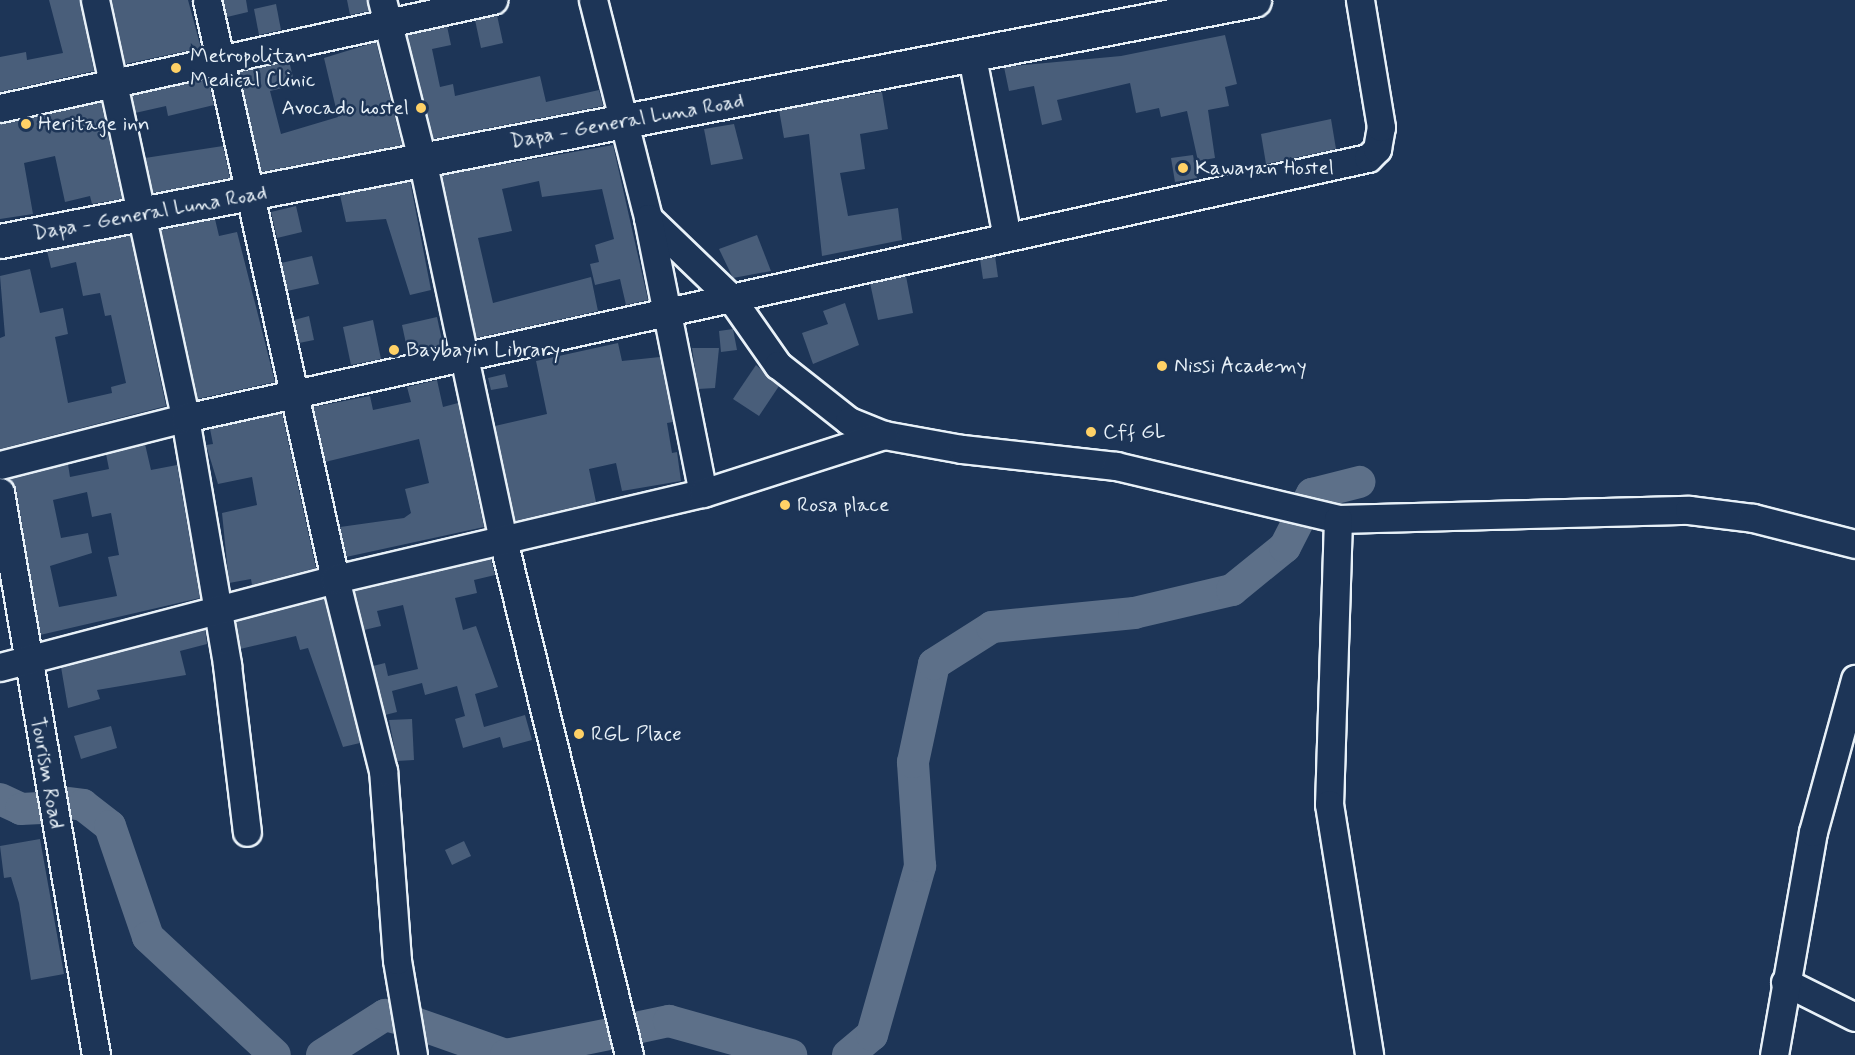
<!DOCTYPE html>
<style>
body{margin:0}
#map{position:relative;width:1855px;height:1055px;overflow:hidden;background:#1d3557;font-family:Mynerve,sans-serif}
div>[style]{position:absolute}
.river>*{height:32px;margin:-16px;padding:0 16px;transform-origin:16px;border-radius:16px;background:#5d7089}
.building>*{inset:0;background:#495e7a}
.roads{filter:drop-shadow(2px 0 #e8f1f8) drop-shadow(-2px 0 #e8f1f8) drop-shadow(0 2px #e8f1f8) drop-shadow(0 -2px #e8f1f8)}
.minor>*{height:27px;margin:-13.5px;padding:0 13.5px;transform-origin:13.5px;border-radius:13.5px;background:#1d3557}
.major>*{height:33px;margin:-16.5px;padding:0 16.5px;transform-origin:16.5px;border-radius:16.5px;background:#1d3557}
.dots>*{width:16px;height:16px;translate:-50% -50%;box-sizing:border-box;border:3px solid #1d3557;border-radius:50%}
span{translate:-50% -50%;white-space:nowrap;text-align:center;line-height:1.15;-webkit-text-stroke:5px #1d3557;paint-order:stroke}
.poi-label{font-size:21px;color:#e8f1f8}
.left{translate:0 -50%;text-align:left}
.right{translate:-100% -50%;text-align:right}
.street-label{font-size:21px;color:#e8f1f8}
</style>
<div id="map">
<div class="river">
<i style="left:1305px;top:507px;width:15px;rotate:-62deg"></i>
<i style="left:1312px;top:494px;width:49px;rotate:-14.3deg"></i>
<i style="left:0;top:799px;width:23px;rotate:25deg"></i>
<i style="left:21px;top:809px;width:20px;rotate:-3deg"></i>
<i style="left:69px;top:803px;width:14px;rotate:8deg"></i>
<i style="left:83px;top:805px;width:34px;rotate:38deg"></i>
<i style="left:110px;top:826px;width:117px;rotate:71.1deg"></i>
<i style="left:148px;top:937px;width:173px;rotate:42.9deg"></i>
<i style="left:415px;top:1023px;width:96px;rotate:19.4deg"></i>
<i style="left:506px;top:1055px;width:110px;rotate:-11.5deg"></i>
<i style="left:631px;top:1029px;width:39px;rotate:-12deg"></i>
<i style="left:669px;top:1021px;width:127px;rotate:15.6deg"></i>
<i style="left:322px;top:1055px;width:75px;rotate:-32.4deg"></i>
<i style="left:385px;top:1015px;width:16px;rotate:15deg"></i>
<i style="left:848px;top:1055px;width:31px;rotate:-40deg"></i>
<i style="left:872px;top:1035px;width:176px;rotate:-74.1deg"></i>
<i style="left:920px;top:866px;width:104px;rotate:-93.9deg"></i>
<i style="left:913px;top:762px;width:100px;rotate:-77.9deg"></i>
<i style="left:934px;top:664px;width:69px;rotate:-32.5deg"></i>
<i style="left:992px;top:627px;width:143px;rotate:-5.6deg"></i>
<i style="left:1134px;top:613px;width:101px;rotate:-13.2deg"></i>
<i style="left:1232px;top:590px;width:68px;rotate:-39.1deg"></i>
<i style="left:1285px;top:547px;width:27px;rotate:-63deg"></i>
</div>
<div class="building">
<i style="clip-path:polygon(49px 0,80px 0,94px 71px,0 92px,0 57px,26px 52px,27px 60px,63px 53px)"></i>
<i style="clip-path:polygon(111px 0,188px 0,201px 48px,125px 64px)"></i>
<i style="clip-path:polygon(223px 0,246px 0,248px 12px,227px 17px)"></i>
<i style="clip-path:polygon(347px 0,367px 0,369px 11px,350px 15px)"></i>
<i style="clip-path:polygon(276px 4px,281px 30px,259px 35px,254px 9px)"></i>
<i style="clip-path:polygon(497px 15px,503px 43px,481px 48px,475px 20px)"></i>
<i style="clip-path:polygon(447px 26px,451px 45px,432px 49px,440px 87px,453px 84px,455px 96px,540px 76px,546px 102px,599px 90px,603px 106px,433px 139px,407px 35px)"></i>
<i style="clip-path:polygon(1225px 35px,1237px 84px,1225px 87px,1229px 106px,1208px 110px,1215px 158px,1198px 161px,1187px 111px,1161px 117px,1159px 108px,1136px 113px,1130px 83px,1057px 100px,1062px 120px,1042px 125px,1034px 86px,1009px 91px,1004px 67px,1121px 56px)"></i>
<i style="clip-path:polygon(376px 42px,402px 145px,261px 172px,239px 72px,289px 61px,295px 85px,270px 91px,281px 134px,338px 117px,324px 58px)"></i>
<i style="clip-path:polygon(208px 79px,214px 105px,168px 116px,166px 106px,135px 113px,132px 95px)"></i>
<i style="clip-path:polygon(882px 92px,888px 129px,860px 134px,865px 169px,840px 173px,848px 216px,898px 208px,902px 240px,822px 256px,809px 134px,784px 138px,779px 110px)"></i>
<i style="clip-path:polygon(101px 102px,122px 199px,92px 204px,90px 196px,65px 202px,55px 156px,24px 163px,33px 214px,0 219px,0 123px)"></i>
<i style="clip-path:polygon(1331px 119px,1336px 149px,1266px 164px,1261px 134px)"></i>
<i style="clip-path:polygon(734px 124px,743px 159px,711px 165px,704px 129px)"></i>
<i style="clip-path:polygon(613px 145px,648px 300px,626px 305px,620px 279px,595px 285px,590px 264px,599px 262px,595px 245px,614px 239px,602px 189px,542px 197px,539px 181px,502px 189px,512px 231px,478px 238px,493px 303px,591px 277px,598px 311px,476px 338px,442px 175px)"></i>
<i style="clip-path:polygon(223px 146px,230px 178px,153px 193px,145px 158px)"></i>
<i style="clip-path:polygon(1193px 155px,1197px 178px,1175px 182px,1171px 158px)"></i>
<i style="clip-path:polygon(410px 181px,431px 290px,410px 295px,386px 219px,346px 222px,340px 195px)"></i>
<i style="clip-path:polygon(296px 206px,302px 232px,277px 238px,271px 212px)"></i>
<i style="clip-path:polygon(215px 219px,219px 236px,237px 232px,275px 382px,197px 399px,161px 230px)"></i>
<i style="clip-path:polygon(130px 235px,166px 406px,0 449px,0 338px,5px 336px,0 276px,30px 269px,40px 313px,63px 308px,68px 334px,55px 337px,68px 403px,112px 393px,111px 387px,126px 383px,111px 315px,105px 316px,100px 293px,83px 296px,76px 262px,51px 268px,47px 251px)"></i>
<i style="clip-path:polygon(757px 235px,771px 271px,733px 278px,719px 249px)"></i>
<i style="clip-path:polygon(312px 256px,319px 284px,287px 291px,281px 263px)"></i>
<i style="clip-path:polygon(995px 256px,998px 277px,983px 279px,980px 259px)"></i>
<i style="clip-path:polygon(906px 276px,913px 313px,878px 320px,870px 283px)"></i>
<i style="clip-path:polygon(845px 303px,859px 345px,813px 364px,802px 333px,828px 324px,823px 311px)"></i>
<i style="clip-path:polygon(309px 316px,314px 340px,299px 343px,294px 320px)"></i>
<i style="clip-path:polygon(437px 317px,443px 345px,408px 353px,402px 325px)"></i>
<i style="clip-path:polygon(373px 320px,381px 359px,351px 365px,343px 327px)"></i>
<i style="clip-path:polygon(733px 329px,737px 350px,721px 352px,719px 331px)"></i>
<i style="clip-path:polygon(618px 343px,622px 361px,660px 357px,673px 422px,667px 423px,672px 453px,677px 452px,681px 481px,622px 491px,616px 463px,589px 469px,596px 502px,515px 521px,495px 426px,547px 414px,536px 361px)"></i>
<i style="clip-path:polygon(692px 348px,719px 348px,715px 388px,698px 389px)"></i>
<i style="clip-path:polygon(756px 365px,779px 386px,759px 416px,733px 399px)"></i>
<i style="clip-path:polygon(505px 374px,508px 387px,491px 390px,488px 378px)"></i>
<i style="clip-path:polygon(437px 380px,443px 407px,458px 403px,484px 527px,346px 557px,340px 527px,404px 518px,411px 513px,405px 489px,429px 483px,419px 439px,325px 462px,313px 407px,370px 396px,373px 410px,411px 402px,407px 387px)"></i>
<i style="clip-path:polygon(282px 413px,316px 568px,252px 585px,251px 579px,229px 583px,222px 513px,257px 505px,252px 477px,218px 484px,206px 445px,213px 444px,210px 429px)"></i>
<i style="clip-path:polygon(evenodd,145px 444px,151px 470px,177px 465px,200px 598px,40px 635px,16px 489px,8px 479px,68px 464px,70px 477px,109px 469px,106px 454px,145px 444px,87px 492px,92px 517px,111px 513px,119px 555px,108px 557px,117px 596px,59px 607px,50px 566px,92px 553px,88px 533px,61px 538px,53px 500px,87px 492px)"></i>
<i style="clip-path:polygon(491px 559px,495px 575px,474px 580px,477px 593px,455px 598px,463px 630px,476px 626px,498px 687px,475px 694px,484px 727px,525px 715px,532px 740px,503px 748px,500px 737px,463px 748px,455px 719px,465px 716px,457px 686px,425px 695px,422px 683px,392px 691px,397px 712px,385px 715px,373px 666px,385px 663px,388px 676px,418px 669px,403px 605px,377px 611px,381px 626px,364px 630px,354px 591px)"></i>
<i style="clip-path:polygon(324px 598px,360px 743px,343px 747px,308px 648px,300px 650px,296px 636px,240px 649px,236px 621px)"></i>
<i style="clip-path:polygon(205px 629px,207px 644px,180px 651px,186px 675px,97px 690px,100px 699px,68px 708px,61px 667px)"></i>
<i style="clip-path:polygon(412px 719px,414px 760px,397px 761px,389px 720px)"></i>
<i style="clip-path:polygon(111px 726px,117px 748px,81px 759px,74px 736px)"></i>
<i style="clip-path:polygon(40px 839px,64px 974px,31px 980px,19px 903px,11px 877px,4px 878px,0 846px)"></i>
<i style="clip-path:polygon(464px 841px,471px 856px,452px 865px,445px 850px)"></i>
</div>
<div class="roads">
<div class="minor">
<i style="left:95px;top:0;width:428px;rotate:77.8deg"></i>
<i style="left:185px;top:418px;width:251px;rotate:80.3deg"></i>
<i style="left:227px;top:665px;width:168px;rotate:83.2deg"></i>
<i style="left:382px;top:0;width:164px;rotate:75.9deg"></i>
<i style="left:422px;top:159px;width:390px;rotate:78deg"></i>
<i style="left:503px;top:540px;width:530px;rotate:76.25deg"></i>
<i style="left:593px;top:0;width:225px;rotate:75.8deg"></i>
<i style="left:648px;top:218px;width:115px;rotate:43.9deg"></i>
<i style="left:731px;top:298px;width:82px;rotate:55deg"></i>
<i style="left:778px;top:365px;width:90px;rotate:38.3deg"></i>
<i style="left:849px;top:421px;width:38px;rotate:22deg"></i>
<i style="left:884px;top:435px;width:79px;rotate:10.2deg"></i>
<i style="left:962px;top:449px;width:155px;rotate:6.3deg"></i>
<i style="left:1116px;top:466px;width:228px;rotate:13.4deg"></i>
<i style="left:1338px;top:519px;width:351px;rotate:-1.5deg"></i>
<i style="left:1689px;top:510px;width:64px;rotate:7.1deg"></i>
<i style="left:1753px;top:518px;width:105px;rotate:14.3deg"></i>
<i style="left:972px;top:57px;width:183px;rotate:79deg"></i>
<i style="left:0;top:108px;width:505px;rotate:-12.36deg"></i>
<i style="left:648px;top:218px;width:280px;rotate:78.7deg"></i>
<i style="left:0;top:465px;width:191px;rotate:-14.3deg"></i>
<i style="left:185px;top:418px;width:1211px;rotate:-12.4deg"></i>
<i style="left:1368px;top:158px;width:13px;rotate:-45deg"></i>
<i style="left:1377px;top:149px;width:22px;rotate:-80deg"></i>
<i style="left:1381px;top:127px;width:129px;rotate:-99.4deg"></i>
<i style="left:0;top:492px;width:571px;rotate:80.32deg"></i>
<i style="left:1338px;top:519px;width:285px;rotate:91.8deg"></i>
<i style="left:1329px;top:804px;width:254px;rotate:80.9deg"></i>
<i style="left:0;top:667px;width:346px;rotate:-14.7deg"></i>
<i style="left:335px;top:579px;width:593px;rotate:-102.47deg"></i>
<i style="left:1785px;top:982px;width:78px;rotate:26.6deg"></i>
<i style="left:413px;top:1055px;width:96px;rotate:-99.6deg"></i>
<i style="left:397px;top:960px;width:190px;rotate:-94.2deg"></i>
<i style="left:383px;top:771px;width:198px;rotate:-104deg"></i>
<i style="left:335px;top:579px;width:378px;rotate:-13.2deg"></i>
<i style="left:703px;top:493px;width:190px;rotate:-17.8deg"></i>
<i style="left:1774px;top:1055px;width:226px;rotate:-80.1deg"></i>
<i style="left:1813px;top:832px;width:159px;rotate:-74.6deg"></i>
</div>
<div class="major">
<i style="left:0;top:241px;width:1277px;rotate:-10.88deg"></i>
</div>
</div>
<div class="dots">
<i style="left:176px;top:68px;background:#ffd166"></i>
<i style="left:421px;top:108px;background:#ffd166"></i>
<i style="left:26px;top:124px;background:#ffd166"></i>
<i style="left:1183px;top:168px;background:#ffd166"></i>
<i style="left:394px;top:350px;background:#ffd166"></i>
<i style="left:1162px;top:366px;background:#ffd166"></i>
<i style="left:1091px;top:432px;background:#ffd166"></i>
<i style="left:785px;top:505px;background:#ffd166"></i>
<i style="left:579px;top:734px;background:#ffd166"></i>
</div>
<div class="poi-label">
<span class="left" style="left:190px;top:68px">Metropolitan<br>Medical Clinic</span>
<span class="right" style="left:409px;top:108px">Avocado hostel</span>
<span class="left" style="left:38px;top:124px">Heritage inn</span>
<span class="left" style="left:1195px;top:168px">Kawayan Hostel</span>
<span class="left" style="left:406px;top:350px">Baybayin Library</span>
<span class="left" style="left:1174px;top:366px">Nissi Academy</span>
<span class="left" style="left:1103px;top:432px">Cff GL</span>
<span class="left" style="left:797px;top:505px">Rosa place</span>
<span class="left" style="left:591px;top:734px">RGL Place</span>
</div>
<div class="street-label">
<span style="left:627px;top:121px;rotate:-10deg">Dapa - General Luna Road</span>
<span style="left:150px;top:213px;rotate:-10deg">Dapa - General Luna Road</span>
<span style="left:47px;top:773px;rotate:80deg">Tourism Road</span>
</div>
</div>
